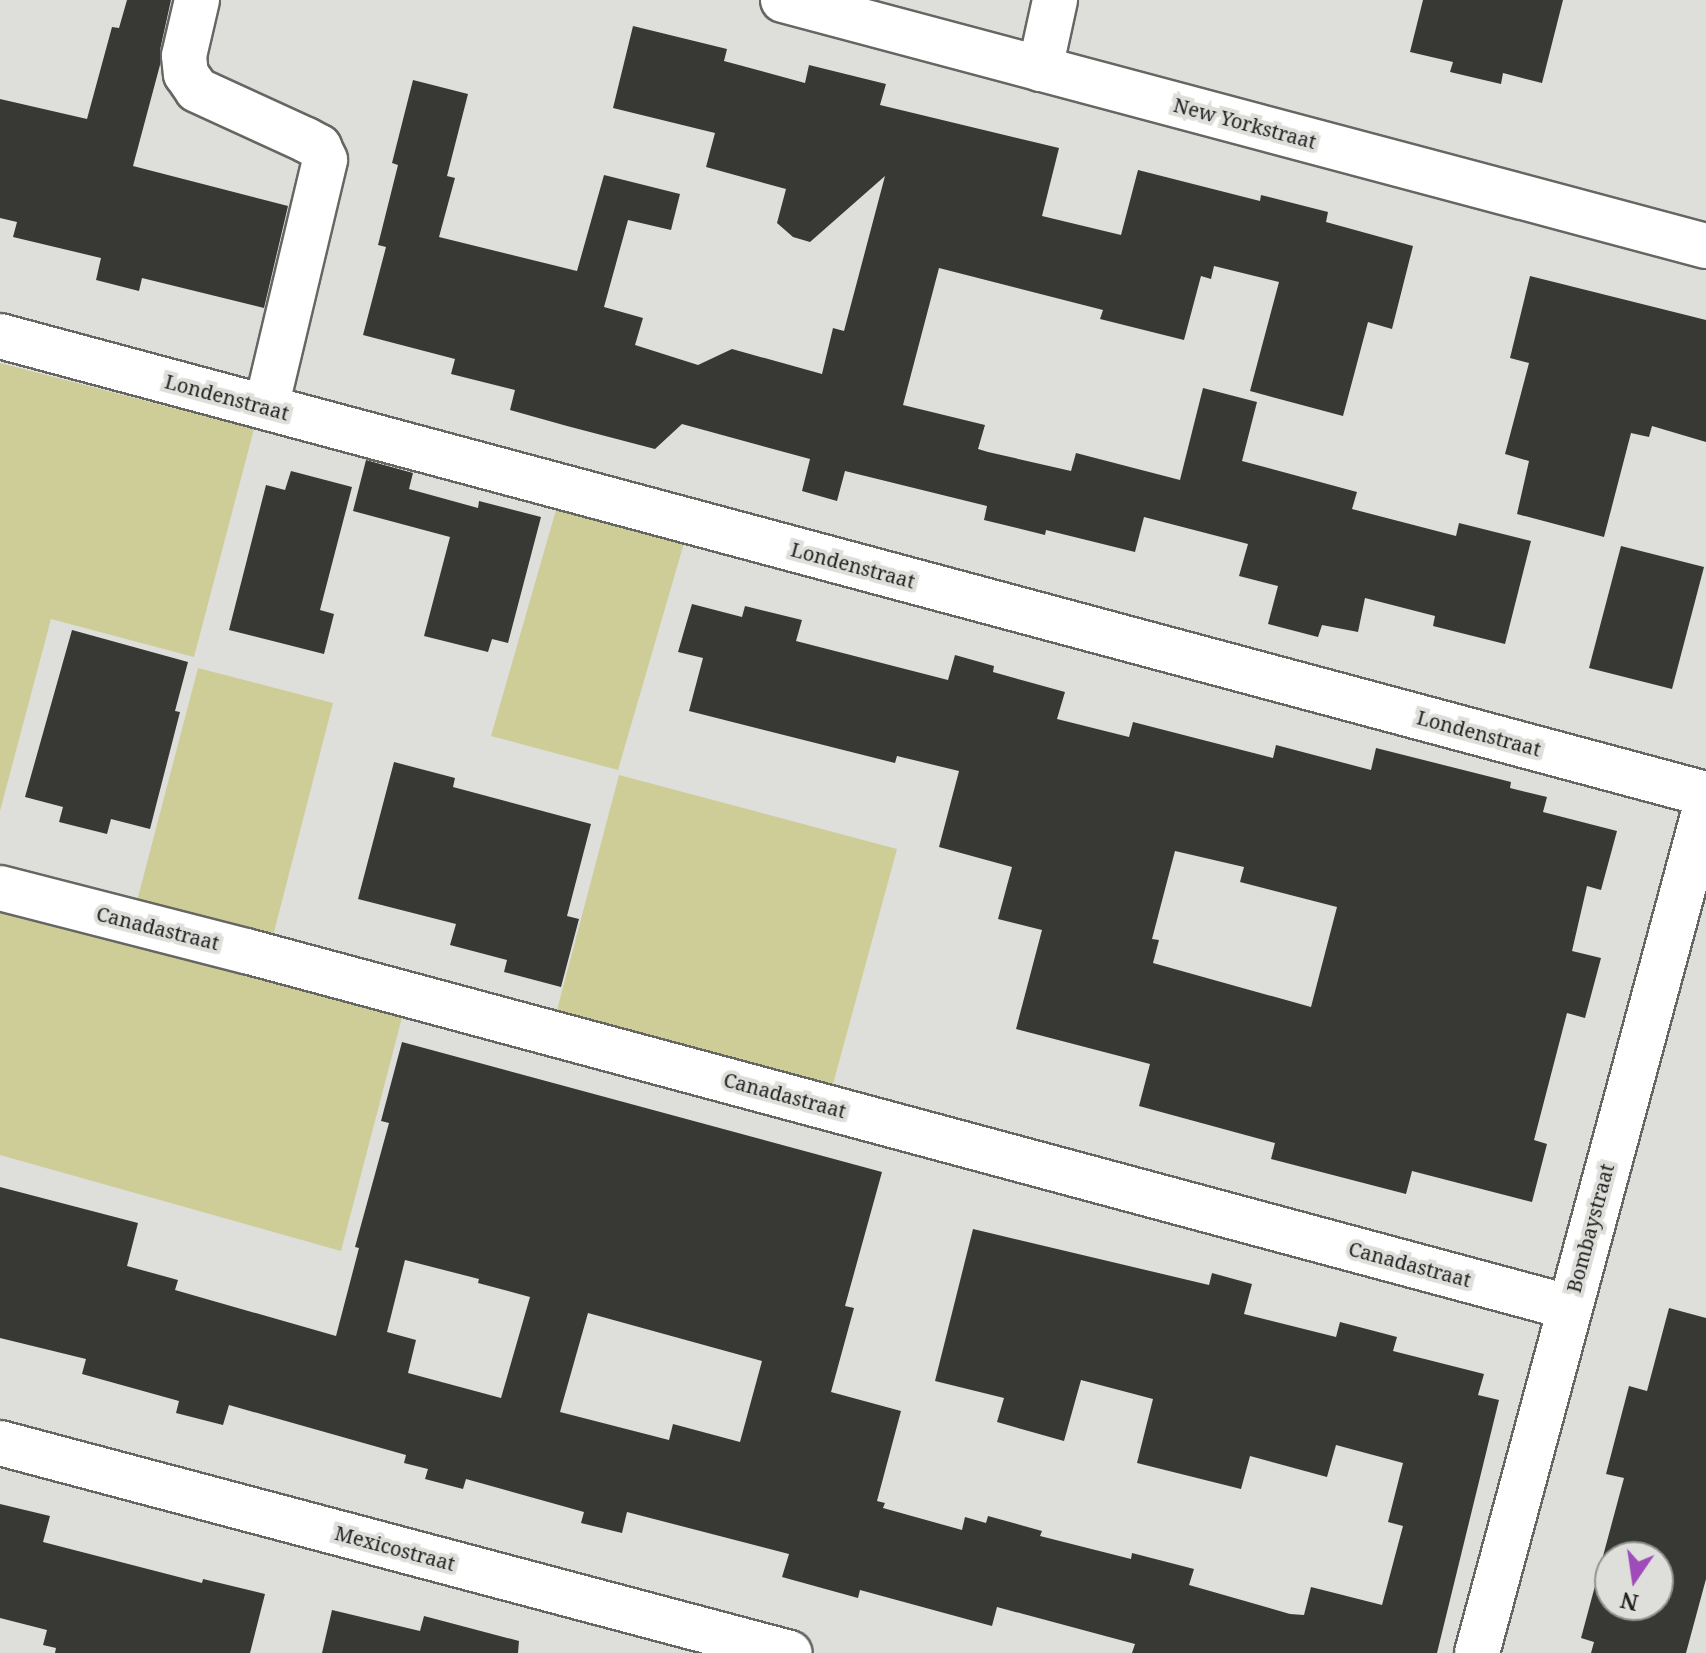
<!DOCTYPE html>
<style>
body{margin:0}
#map{position:relative;width:1706px;height:1653px;overflow:hidden;background:#dededb;font-family:"Noto Serif",serif}
div>[style]{position:absolute}
.green>*{inset:0;background:#cecd98}
.building>*{inset:0;background:#383835}
.roads{filter:drop-shadow(2px 0 #666663) drop-shadow(-2px 0 #666663) drop-shadow(0 2px #666663) drop-shadow(0 -2px #666663)}
.minor>*{height:44px;margin:-22px;padding:0 22px;transform-origin:22px;border-radius:22px;background:#fff}
span{translate:-50% -50%;white-space:nowrap;text-align:center;line-height:1.15;-webkit-text-stroke:8px #dededb;paint-order:stroke}
.street-label{font-size:20px;color:#222221}
.north{position:absolute;left:1594px;top:1541px;width:80px;height:80px;box-sizing:border-box;background:#dededb;border:2px solid #939391;border-radius:50%;rotate:193deg;font-size:22px;font-weight:700;line-height:32px;text-align:center;color:#222221}
.north::after{content:'';display:block;margin:auto;width:28px;height:36px;background:#9f4bb9;clip-path:polygon(50% 0,100% 100%,50% 72%,0 100%)}
</style>
<div id="map">
<div class="green">
<i style="clip-path:polygon(0 363px,254px 429px,194px 657px,51px 619px,0 811px)"></i>
<i style="clip-path:polygon(556px 510px,684px 543px,618px 770px,491px 736px)"></i>
<i style="clip-path:polygon(198px 668px,333px 703px,273px 936px,137px 901px)"></i>
<i style="clip-path:polygon(619px 775px,897px 849px,833px 1084px,557px 1010px)"></i>
<i style="clip-path:polygon(0 902px,404px 1010px,341px 1251px,0 1155px)"></i>
</div>
<div class="building">
<i style="clip-path:polygon(127px 0,171px 0,160px 50px,160px 65px,133px 166px,288px 206px,264px 308px,142px 278px,139px 291px,96px 280px,101px 258px,13px 237px,17px 222px,0 218px,0 99px,87px 119px,112px 27px,119px 28px)"></i>
<i style="clip-path:polygon(1423px 0,1563px 0,1542px 83px,1503px 73px,1501px 84px,1450px 72px,1453px 62px,1410px 52px)"></i>
<i style="clip-path:polygon(633px 26px,727px 49px,724px 61px,805px 83px,809px 65px,886px 84px,880px 105px,1059px 148px,1042px 216px,1121px 235px,1138px 170px,1260px 201px,1261px 195px,1328px 212px,1326px 222px,1413px 246px,1392px 329px,1368px 322px,1343px 416px,1250px 391px,1279px 282px,1214px 266px,1211px 279px,1201px 276px,1184px 340px,1100px 319px,1103px 310px,939px 268px,903px 405px,985px 425px,978px 449px,988px 452px,1071px 471px,1076px 453px,1180px 480px,1203px 388px,1257px 402px,1242px 461px,1357px 492px,1352px 509px,1456px 536px,1459px 523px,1531px 541px,1505px 644px,1433px 626px,1435px 616px,1365px 598px,1358px 632px,1322px 625px,1318px 637px,1268px 624px,1278px 586px,1239px 576px,1248px 544px,1144px 517px,1135px 552px,1046px 530px,1045px 535px,984px 520px,987px 506px,845px 471px,837px 501px,802px 491px,810px 459px,682px 424px,655px 449px,567px 426px,510px 410px,515px 390px,451px 374px,455px 359px,363px 335px,386px 247px,378px 245px,398px 165px,392px 163px,413px 80px,468px 94px,447px 176px,455px 178px,439px 237px,577px 271px,604px 175px,680px 194px,671px 230px,628px 220px,604px 307px,643px 318px,635px 345px,698px 365px,732px 349px,822px 374px,833px 328px,844px 331px,885px 176px,810px 242px,793px 237px,777px 223px,786px 189px,706px 167px,715px 133px,613px 108px)"></i>
<i style="clip-path:polygon(1530px 276px,1706px 320px,1706px 442px,1652px 426px,1649px 437px,1631px 433px,1604px 537px,1517px 514px,1529px 461px,1505px 454px,1529px 363px,1510px 358px)"></i>
<i style="clip-path:polygon(366px 460px,413px 473px,409px 489px,478px 508px,479px 501px,541px 517px,508px 643px,492px 639px,488px 652px,424px 636px,450px 537px,353px 511px)"></i>
<i style="clip-path:polygon(291px 471px,352px 487px,320px 610px,334px 614px,324px 654px,229px 630px,266px 485px,285px 490px)"></i>
<i style="clip-path:polygon(1621px 546px,1704px 567px,1672px 689px,1589px 668px)"></i>
<i style="clip-path:polygon(evenodd,692px 604px,742px 617px,745px 606px,802px 620px,796px 641px,948px 680px,955px 655px,994px 666px,993px 672px,1065px 692px,1057px 719px,1129px 737px,1133px 722px,1273px 758px,1276px 745px,1371px 770px,1376px 748px,1511px 782px,1510px 788px,1547px 797px,1543px 812px,1617px 831px,1601px 890px,1587px 886px,1572px 951px,1601px 958px,1585px 1018px,1567px 1013px,1534px 1140px,1547px 1144px,1532px 1202px,1412px 1171px,1406px 1194px,1271px 1159px,1275px 1143px,1139px 1106px,1150px 1064px,1016px 1029px,1042px 930px,998px 919px,1012px 867px,939px 847px,959px 771px,897px 756px,895px 763px,689px 711px,703px 658px,678px 652px,692px 604px,1175px 851px,1244px 867px,1240px 882px,1337px 907px,1311px 1007px,1153px 963px,1159px 940px,1152px 939px,1175px 851px)"></i>
<i style="clip-path:polygon(72px 630px,188px 662px,175px 711px,180px 712px,150px 829px,111px 819px,107px 834px,59px 822px,63px 807px,25px 797px)"></i>
<i style="clip-path:polygon(394px 762px,455px 778px,453px 787px,591px 824px,567px 916px,579px 919px,561px 987px,504px 972px,507px 960px,450px 945px,456px 924px,358px 899px)"></i>
<i style="clip-path:polygon(evenodd,402px 1042px,882px 1172px,845px 1306px,854px 1308px,831px 1392px,901px 1411px,877px 1501px,885px 1503px,883px 1508px,962px 1530px,965px 1517px,986px 1523px,988px 1516px,1042px 1531px,1040px 1536px,1131px 1559px,1132px 1553px,1194px 1569px,1189px 1585px,1290px 1614px,1304px 1615px,1311px 1587px,1382px 1605px,1403px 1526px,1388px 1522px,1403px 1463px,1336px 1445px,1327px 1477px,1250px 1456px,1241px 1489px,1137px 1463px,1153px 1399px,1081px 1380px,1064px 1441px,997px 1422px,1004px 1398px,935px 1381px,973px 1229px,1209px 1285px,1212px 1273px,1252px 1284px,1244px 1314px,1336px 1337px,1340px 1322px,1397px 1337px,1393px 1351px,1484px 1374px,1478px 1395px,1499px 1400px,1437px 1653px,1132px 1653px,1135px 1644px,997px 1607px,992px 1626px,860px 1590px,858px 1598px,782px 1577px,789px 1554px,627px 1512px,622px 1533px,581px 1523px,584px 1512px,466px 1479px,463px 1489px,425px 1479px,428px 1469px,404px 1463px,406px 1455px,229px 1405px,223px 1425px,176px 1413px,179px 1401px,82px 1374px,86px 1359px,0 1338px,0 1187px,138px 1223px,127px 1266px,178px 1280px,175px 1290px,336px 1336px,359px 1248px,355px 1247px,389px 1123px,381px 1121px,402px 1042px,405px 1260px,479px 1279px,478px 1283px,530px 1297px,501px 1398px,408px 1373px,416px 1340px,387px 1332px,405px 1260px,402px 1042px,588px 1313px,762px 1361px,740px 1442px,673px 1424px,669px 1440px,560px 1412px,588px 1313px)"></i>
<i style="clip-path:polygon(evenodd,1669px 1308px,1706px 1318px,1706px 1579px,1686px 1653px,1591px 1653px,1594px 1642px,1581px 1638px,1624px 1478px,1606px 1474px,1629px 1386px,1647px 1391px,1669px 1308px,1610px 1557px,1658px 1557px,1658px 1605px,1610px 1605px,1610px 1557px)"></i>
<i style="clip-path:polygon(0 1504px,50px 1516px,43px 1542px,202px 1583px,203px 1579px,265px 1594px,250px 1653px,55px 1653px,56px 1648px,43px 1645px,47px 1630px,0 1618px)"></i>
<i style="clip-path:polygon(332px 1610px,420px 1631px,424px 1616px,519px 1641px,518px 1653px,322px 1653px)"></i>
</div>
<div class="roads">
<div class="minor">
<i style="left:197px;top:0;width:57px;rotate:103.1deg"></i>
<i style="left:184px;top:56px;width:18px;rotate:84deg"></i>
<i style="left:186px;top:74px;width:19px;rotate:55deg"></i>
<i style="left:197px;top:90px;width:120px;rotate:24.6deg"></i>
<i style="left:306px;top:140px;width:15px;rotate:28deg"></i>
<i style="left:319px;top:147px;width:14px;rotate:65deg"></i>
<i style="left:325px;top:160px;width:254px;rotate:103.4deg"></i>
<i style="left:783px;top:0;width:955px;rotate:14.92deg"></i>
<i style="left:1040px;top:69px;width:71px;rotate:-77.7deg"></i>
<i style="left:0;top:336px;width:1766px;rotate:15.03deg"></i>
<i style="left:0;top:888px;width:254px;rotate:14.4deg"></i>
<i style="left:246px;top:951px;width:1369px;rotate:15.07deg"></i>
<i style="left:0;top:1443px;width:817px;rotate:14.89deg"></i>
<i style="left:1477px;top:1653px;width:879px;rotate:-74.9deg"></i>
</div>
</div>
<div class="street-label">
<span style="left:1245px;top:123px;rotate:15deg">New Yorkstraat</span>
<span style="left:227px;top:397px;rotate:15deg">Londenstraat</span>
<span style="left:853px;top:565px;rotate:15deg">Londenstraat</span>
<span style="left:1479px;top:733px;rotate:15deg">Londenstraat</span>
<span style="left:158px;top:928px;rotate:14deg">Canadastraat</span>
<span style="left:785px;top:1095px;rotate:15deg">Canadastraat</span>
<span style="left:1590px;top:1228px;rotate:-75deg">Bombaystraat</span>
<span style="left:1410px;top:1264px;rotate:15deg">Canadastraat</span>
<span style="left:395px;top:1548px;rotate:15deg">Mexicostraat</span>
</div>
<div class="north">N</div>
</div>
